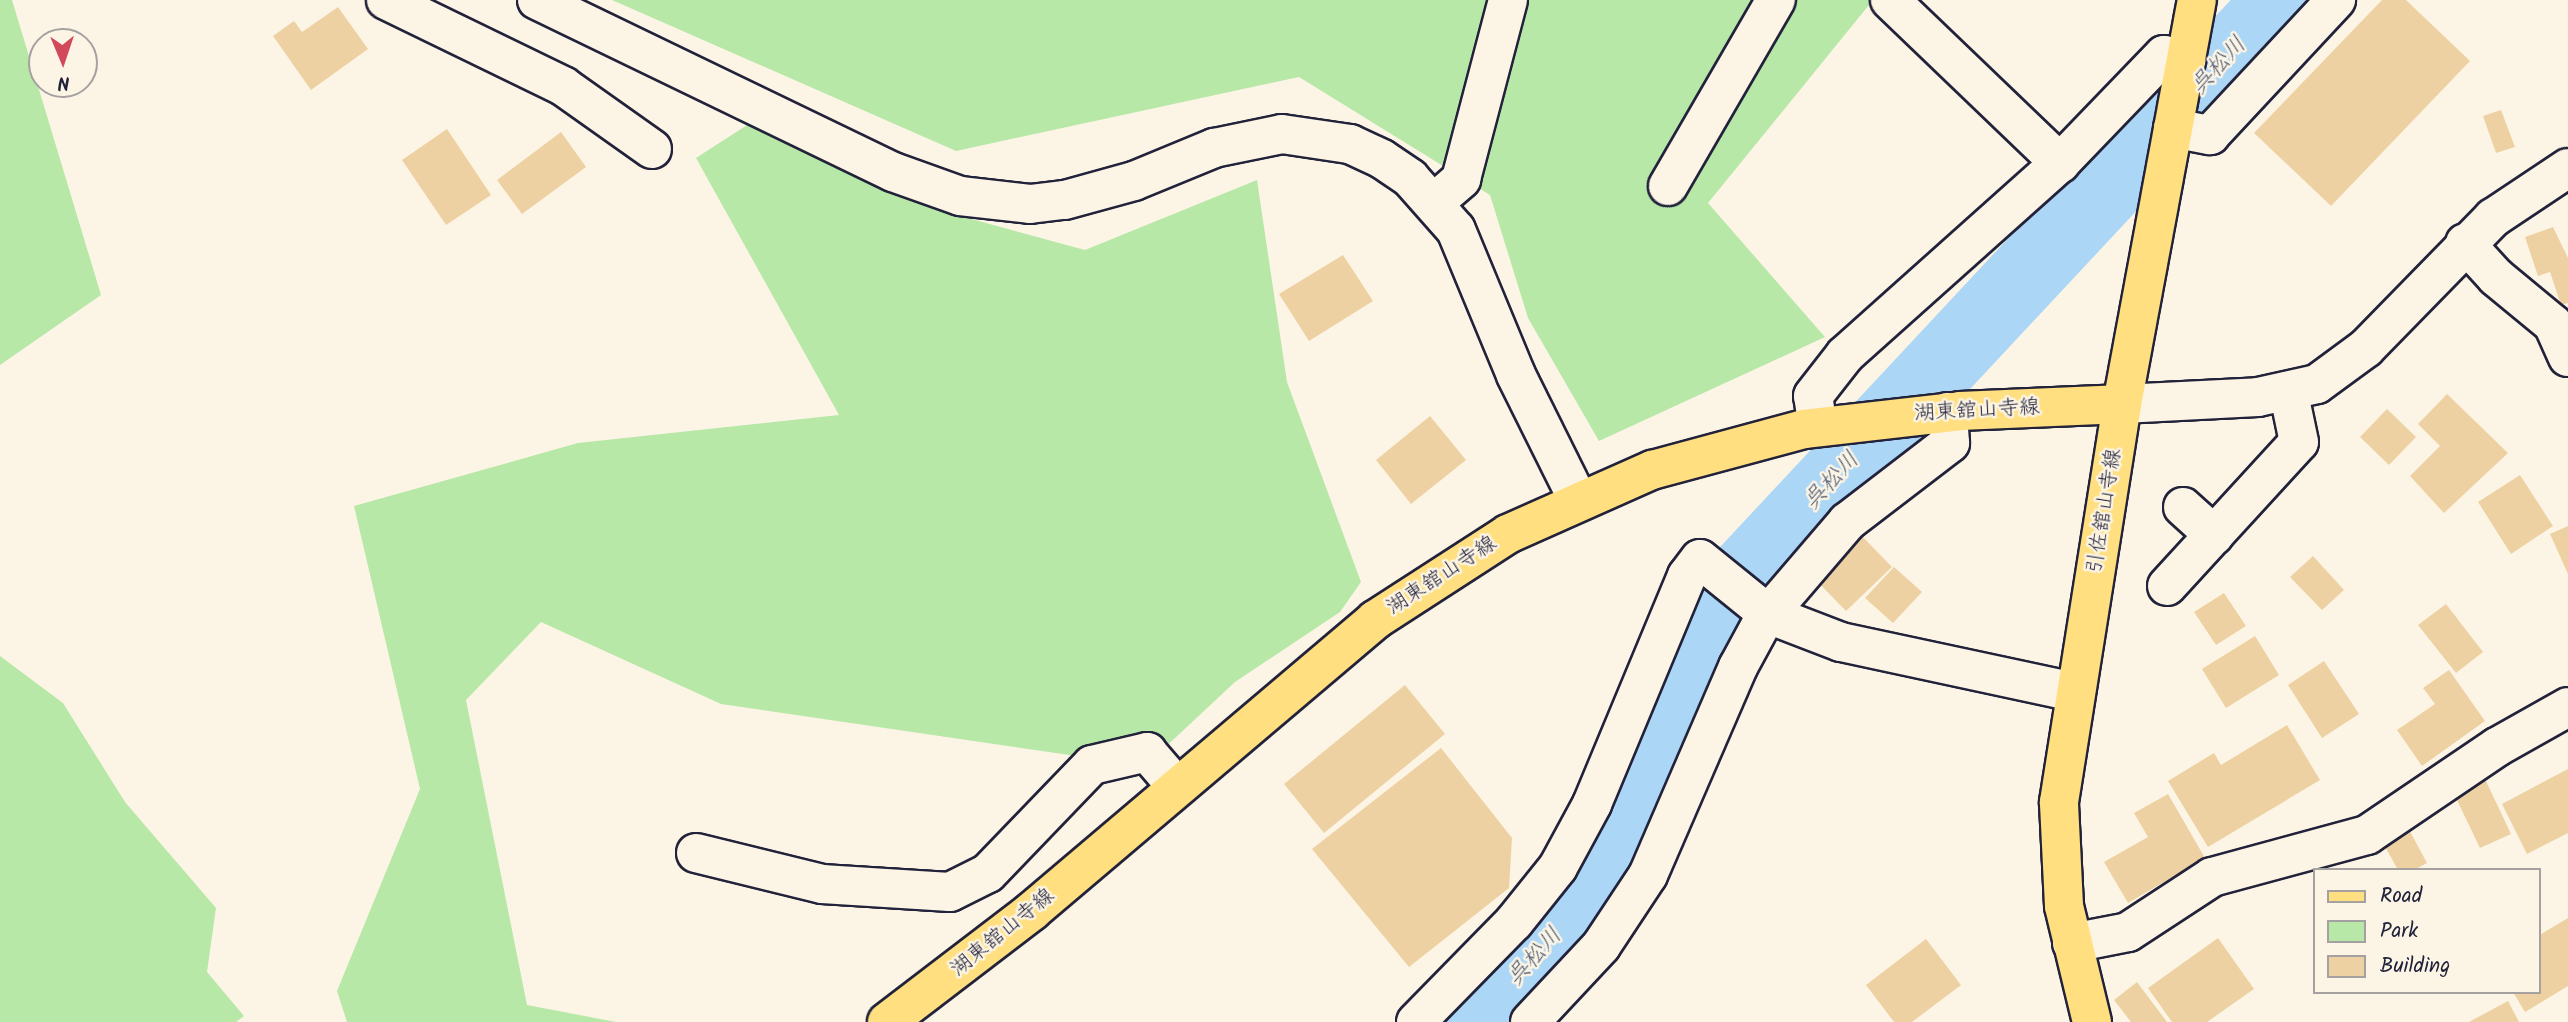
<!DOCTYPE html>
<meta charset="utf-8">
<style>
body{margin:0}
#map{position:relative;width:2568px;height:1022px;overflow:hidden;background:#fcf5e5;font-family:Kalam,"Klee One",sans-serif}
div>[style]{position:absolute}
.green>*{inset:0;background:#b7e8a8}
.river>*{height:75px;margin:-37.5px;padding:0 37.5px;transform-origin:37.5px;border-radius:37.5px;background:#abd6f6}
.building>*{inset:0;background:#eed1a2}
.roads{filter:drop-shadow(2px 0 #22223b) drop-shadow(-2px 0 #22223b) drop-shadow(0 2px #22223b) drop-shadow(0 -2px #22223b)}
.minor>*{height:38px;margin:-19px;padding:0 19px;transform-origin:19px;border-radius:19px;background:#fcf5e5}
.major>*{height:38px;margin:-19px;padding:0 19px;transform-origin:19px;border-radius:19px;background:#ffdf80}
span{translate:-50% -50%;white-space:nowrap;text-align:center;line-height:1.15;-webkit-text-stroke:5px #fcf5e5;paint-order:stroke}
.street-label{font-size:21px;color:#22223b}
.water-label{font-size:23px;color:#4b5873;font-style:italic}
.legend{position:absolute;left:2313px;top:868px;width:228px;height:126px;box-sizing:border-box;background:#fcf5e5;border:2px solid #a5a1a1;margin:0;padding:9px 12px;list-style:none;font-size:21px;color:#22223b}
.legend li{display:flex;align-items:center;gap:14px;height:35px}
.legend b{width:35px;border:2px solid #a5a1a1}
.north{position:absolute;left:28px;top:28px;width:70px;height:70px;box-sizing:border-box;background:#fcf5e5;border:2px solid #a5a1a1;border-radius:50%;rotate:178deg;font-size:19px;font-weight:700;line-height:28px;text-align:center;color:#22223b}
.north::after{content:'';display:block;margin:auto;width:24px;height:32px;background:#d1495b;clip-path:polygon(50% 0,100% 100%,50% 72%,0 100%)}
</style>
<div id="map">
<div class="green">
<i style="clip-path:polygon(0 0,12px 0,101px 295px,0 365px)"></i>
<i style="clip-path:polygon(612px 0,1873px 0,1708px 203px,1825px 337px,1599px 441px,1528px 318px,1490px 195px,1299px 77px,956px 151px)"></i>
<i style="clip-path:polygon(758px 118px,857px 171px,957px 215px,1085px 250px,1257px 180px,1287px 382px,1361px 582px,1340px 612px,1235px 682px,1145px 766px,721px 704px,541px 622px,466px 700px,527px 1005px,616px 1022px,347px 1022px,337px 991px,420px 789px,354px 506px,578px 443px,839px 415px,696px 158px)"></i>
<i style="clip-path:polygon(0 656px,63px 703px,125px 802px,216px 908px,207px 972px,244px 1016px,236px 1022px,0 1022px)"></i>
</div>
<div class="river">
<i style="left:1473px;top:1022px;width:101px;rotate:-45.4deg"></i>
<i style="left:1544px;top:950px;width:78px;rotate:-51.8deg"></i>
<i style="left:1592px;top:889px;width:77px;rotate:-61.4deg"></i>
<i style="left:1629px;top:821px;width:185px;rotate:-67.5deg"></i>
<i style="left:1700px;top:650px;width:92px;rotate:-58.7deg"></i>
<i style="left:1748px;top:571px;width:781px;rotate:-46.97deg"></i>
</div>
<div class="building">
<i style="clip-path:polygon(2382px 0,2406px 0,2470px 61px,2331px 206px,2254px 133px)"></i>
<i style="clip-path:polygon(338px 7px,368px 49px,311px 90px,273px 36px,294px 21px,302px 32px)"></i>
<i style="clip-path:polygon(2501px 110px,2515px 147px,2496px 153px,2483px 116px)"></i>
<i style="clip-path:polygon(447px 129px,491px 195px,446px 225px,402px 160px)"></i>
<i style="clip-path:polygon(561px 132px,586px 167px,522px 214px,497px 180px)"></i>
<i style="clip-path:polygon(2553px 227px,2568px 258px,2568px 303px,2561px 305px,2550px 272px,2538px 276px,2525px 237px)"></i>
<i style="clip-path:polygon(1343px 255px,1373px 301px,1309px 341px,1279px 294px)"></i>
<i style="clip-path:polygon(2447px 394px,2508px 453px,2444px 513px,2410px 476px,2440px 446px,2418px 424px)"></i>
<i style="clip-path:polygon(2387px 409px,2416px 437px,2389px 465px,2360px 437px)"></i>
<i style="clip-path:polygon(1430px 416px,1466px 460px,1411px 504px,1376px 460px)"></i>
<i style="clip-path:polygon(2520px 475px,2553px 526px,2511px 554px,2478px 502px)"></i>
<i style="clip-path:polygon(2568px 526px,2568px 574px,2550px 534px)"></i>
<i style="clip-path:polygon(1856px 530px,1892px 567px,1846px 611px,1810px 574px)"></i>
<i style="clip-path:polygon(2313px 556px,2344px 590px,2322px 610px,2290px 577px)"></i>
<i style="clip-path:polygon(1894px 567px,1922px 592px,1893px 623px,1865px 598px)"></i>
<i style="clip-path:polygon(2224px 593px,2246px 626px,2216px 645px,2194px 612px)"></i>
<i style="clip-path:polygon(2446px 604px,2483px 652px,2456px 673px,2418px 625px)"></i>
<i style="clip-path:polygon(2255px 636px,2279px 675px,2226px 708px,2202px 669px)"></i>
<i style="clip-path:polygon(2324px 661px,2359px 714px,2322px 738px,2288px 685px)"></i>
<i style="clip-path:polygon(2449px 670px,2485px 721px,2422px 766px,2397px 730px,2435px 704px,2423px 688px)"></i>
<i style="clip-path:polygon(1405px 685px,1445px 734px,1324px 833px,1284px 784px)"></i>
<i style="clip-path:polygon(2287px 725px,2320px 780px,2208px 847px,2168px 781px,2214px 753px,2221px 765px)"></i>
<i style="clip-path:polygon(1441px 748px,1512px 838px,1509px 888px,1409px 967px,1312px 849px)"></i>
<i style="clip-path:polygon(2568px 769px,2568px 833px,2527px 854px,2502px 804px)"></i>
<i style="clip-path:polygon(2485px 779px,2511px 834px,2480px 848px,2454px 794px)"></i>
<i style="clip-path:polygon(2168px 794px,2205px 858px,2128px 903px,2104px 862px,2148px 837px,2134px 813px)"></i>
<i style="clip-path:polygon(2405px 822px,2427px 863px,2414px 870px,2398px 870px,2379px 836px)"></i>
<i style="clip-path:polygon(2568px 918px,2568px 986px,2525px 1012px,2513px 992px,2538px 992px,2538px 936px)"></i>
<i style="clip-path:polygon(2218px 938px,2254px 989px,2207px 1022px,2172px 1022px,2148px 988px)"></i>
<i style="clip-path:polygon(1926px 939px,1961px 985px,1912px 1022px,1894px 1022px,1866px 985px)"></i>
<i style="clip-path:polygon(2137px 982px,2167px 1022px,2131px 1022px,2114px 1000px)"></i>
<i style="clip-path:polygon(2508px 1001px,2519px 1022px,2469px 1022px)"></i>
</div>
<div class="roads">
<div class="minor">
<i style="left:386px;top:0;width:197px;rotate:25.9deg"></i>
<i style="left:563px;top:86px;width:109px;rotate:35.3deg"></i>
<i style="left:537px;top:0;width:395px;rotate:25.8deg"></i>
<i style="left:893px;top:172px;width:71px;rotate:19.7deg"></i>
<i style="left:960px;top:196px;width:70px;rotate:6.5deg"></i>
<i style="left:1030px;top:204px;width:35px;rotate:-7deg"></i>
<i style="left:1065px;top:200px;width:72px;rotate:-15.4deg"></i>
<i style="left:1134px;top:181px;width:87px;rotate:-22.4deg"></i>
<i style="left:1214px;top:148px;width:69px;rotate:-11.6deg"></i>
<i style="left:1282px;top:134px;width:69px;rotate:8.4deg"></i>
<i style="left:1350px;top:144px;width:35px;rotate:25deg"></i>
<i style="left:1382px;top:159px;width:34px;rotate:34deg"></i>
<i style="left:1410px;top:178px;width:69px;rotate:48.5deg"></i>
<i style="left:1456px;top:230px;width:157px;rotate:67.5deg"></i>
<i style="left:1516px;top:375px;width:140px;rotate:63.6deg"></i>
<i style="left:1890px;top:0;width:236px;rotate:43.8deg"></i>
<i style="left:2173px;top:128px;width:38px;rotate:11deg"></i>
<i style="left:2210px;top:135px;width:185px;rotate:-47deg"></i>
<i style="left:1668px;top:186px;width:215px;rotate:-59.9deg"></i>
<i style="left:1435px;top:202px;width:35px;rotate:-41deg"></i>
<i style="left:1461px;top:179px;width:185px;rotate:-75.3deg"></i>
<i style="left:2465px;top:243px;width:46px;rotate:47.6deg"></i>
<i style="left:2496px;top:277px;width:74px;rotate:39.5deg"></i>
<i style="left:2553px;top:324px;width:36px;rotate:66deg"></i>
<i style="left:2122px;top:404px;width:136px;rotate:-2.9deg"></i>
<i style="left:2258px;top:397px;width:60px;rotate:-12.4deg"></i>
<i style="left:2317px;top:384px;width:61px;rotate:-36.3deg"></i>
<i style="left:2366px;top:348px;width:182px;rotate:-45.7deg"></i>
<i style="left:2493px;top:218px;width:90px;rotate:-33.7deg"></i>
<i style="left:1818px;top:427px;width:31px;rotate:-99deg"></i>
<i style="left:1813px;top:396px;width:52px;rotate:-52deg"></i>
<i style="left:1845px;top:355px;width:288px;rotate:-41.8deg"></i>
<i style="left:2060px;top:163px;width:150px;rotate:-46.1deg"></i>
<i style="left:2164px;top:55px;width:23px;rotate:13deg"></i>
<i style="left:2183px;top:507px;width:42px;rotate:42.1deg"></i>
<i style="left:2167px;top:586px;width:195px;rotate:-47.5deg"></i>
<i style="left:2299px;top:442px;width:49px;rotate:-101.8deg"></i>
<i style="left:696px;top:853px;width:130px;rotate:13.8deg"></i>
<i style="left:822px;top:884px;width:128px;rotate:3.6deg"></i>
<i style="left:950px;top:892px;width:42px;rotate:-26.6deg"></i>
<i style="left:988px;top:873px;width:150px;rotate:-46.1deg"></i>
<i style="left:1092px;top:765px;width:57px;rotate:-13.3deg"></i>
<i style="left:1147px;top:752px;width:46px;rotate:49.4deg"></i>
<i style="left:2072px;top:943px;width:57px;rotate:-11.1deg"></i>
<i style="left:2128px;top:932px;width:100px;rotate:-33.2deg"></i>
<i style="left:2212px;top:877px;width:161px;rotate:-15.2deg"></i>
<i style="left:2367px;top:835px;width:157px;rotate:-34.1deg"></i>
<i style="left:2497px;top:747px;width:81px;rotate:-29.4deg"></i>
<i style="left:1416px;top:1022px;width:140px;rotate:-45.6deg"></i>
<i style="left:1514px;top:922px;width:70px;rotate:-51.3deg"></i>
<i style="left:1558px;top:867px;width:72px;rotate:-61.6deg"></i>
<i style="left:1592px;top:804px;width:247px;rotate:-67.4deg"></i>
<i style="left:1687px;top:576px;width:21px;rotate:-53deg"></i>
<i style="left:1700px;top:559px;width:87px;rotate:39deg"></i>
<i style="left:1768px;top:614px;width:78px;rotate:21deg"></i>
<i style="left:1841px;top:642px;width:239px;rotate:12.1deg"></i>
<i style="left:1530px;top:1022px;width:104px;rotate:-46.9deg"></i>
<i style="left:1601px;top:946px;width:85px;rotate:-56.5deg"></i>
<i style="left:1648px;top:875px;width:227px;rotate:-66.6deg"></i>
<i style="left:1738px;top:667px;width:55px;rotate:-61.6deg"></i>
<i style="left:1764px;top:619px;width:128px;rotate:-49.4deg"></i>
<i style="left:1847px;top:522px;width:130px;rotate:-37.5deg"></i>
<i style="left:1950px;top:443px;width:31px;rotate:-94deg"></i>
</div>
<div class="major">
<i style="left:887px;top:1022px;width:183px;rotate:-37.4deg"></i>
<i style="left:1032px;top:911px;width:450px;rotate:-40.3deg"></i>
<i style="left:1375px;top:620px;width:158px;rotate:-32.9deg"></i>
<i style="left:1508px;top:534px;width:158px;rotate:-24deg"></i>
<i style="left:1652px;top:470px;width:157px;rotate:-15.1deg"></i>
<i style="left:1804px;top:429px;width:158px;rotate:-6.5deg"></i>
<i style="left:1961px;top:411px;width:161px;rotate:-2.5deg"></i>
<i style="left:2092px;top:1022px;width:119px;rotate:-103.6deg"></i>
<i style="left:2064px;top:906px;width:104px;rotate:-92.8deg"></i>
<i style="left:2059px;top:802px;width:403px;rotate:-81deg"></i>
<i style="left:2122px;top:404px;width:411px;rotate:-79.5deg"></i>
</div>
</div>
<div class="street-label">
<span style="left:1977px;top:411px;rotate:-3deg">湖東舘山寺線</span>
<span style="left:2105px;top:511px;rotate:-81deg">引佐舘山寺線</span>
<span style="left:1442px;top:576px;rotate:-33deg">湖東舘山寺線</span>
<span style="left:1003px;top:933px;rotate:-39deg">湖東舘山寺線</span>
</div>
<div class="water-label">
<span style="left:2219px;top:66px;rotate:-47deg">呉松川</span>
<span style="left:1832px;top:481px;rotate:-47deg">呉松川</span>
<span style="left:1535px;top:957px;rotate:-48deg">呉松川</span>
</div>
<ul class="legend">
<li><b style="height:9px;background:#ffdf80"></b>Road</li>
<li><b style="height:19px;background:#b7e8a8"></b>Park</li>
<li><b style="height:19px;background:#eed1a2"></b>Building</li>
</ul>
<div class="north">N</div>
</div>
